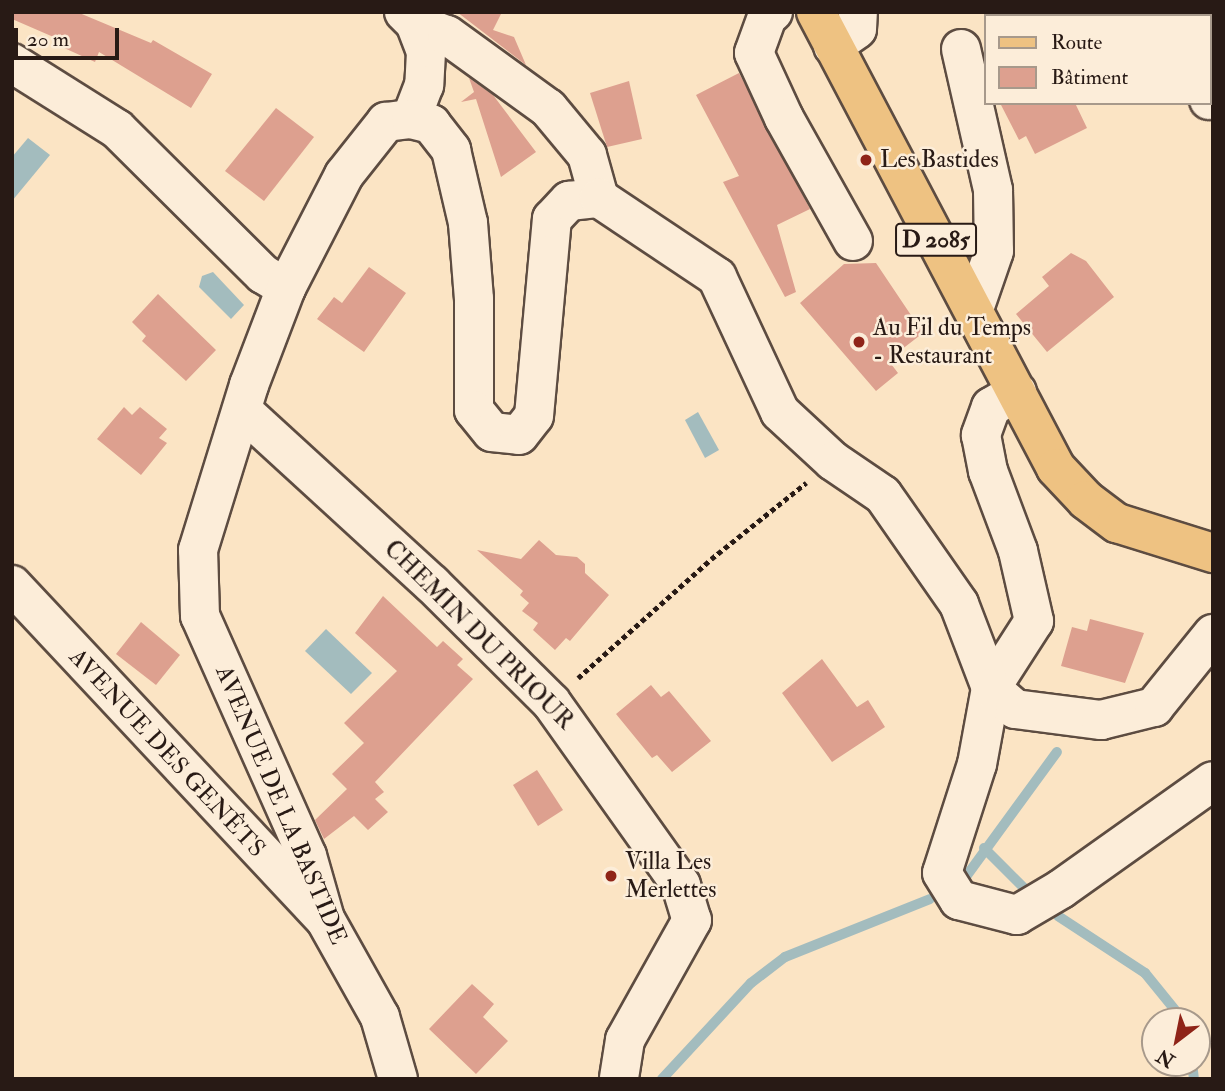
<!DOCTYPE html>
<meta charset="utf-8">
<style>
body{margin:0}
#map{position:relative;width:1225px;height:1091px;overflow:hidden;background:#fbe4c4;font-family:"IM FELL Double Pica",serif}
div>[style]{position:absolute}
.water>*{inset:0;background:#a3bcbe}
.stream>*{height:10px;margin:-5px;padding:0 5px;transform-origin:5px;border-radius:5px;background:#a3bcbe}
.building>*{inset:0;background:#dda08f}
.path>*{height:4.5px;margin-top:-2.25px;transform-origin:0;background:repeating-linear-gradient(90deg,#281a15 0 5px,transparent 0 8.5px)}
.roads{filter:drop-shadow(2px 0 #5d4c41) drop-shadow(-2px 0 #5d4c41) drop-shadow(0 2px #5d4c41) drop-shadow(0 -2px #5d4c41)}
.minor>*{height:38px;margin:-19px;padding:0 19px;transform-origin:19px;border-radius:19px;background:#fcedd9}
.major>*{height:38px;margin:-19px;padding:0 19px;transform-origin:19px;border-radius:19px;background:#eec282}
.dots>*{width:19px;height:19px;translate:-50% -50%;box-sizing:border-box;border:4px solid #fcedd9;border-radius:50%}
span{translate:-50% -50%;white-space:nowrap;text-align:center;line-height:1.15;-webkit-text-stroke:5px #fcedd9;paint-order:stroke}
.shield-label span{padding:2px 5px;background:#fcedd9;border:2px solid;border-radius:5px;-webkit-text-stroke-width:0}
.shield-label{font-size:23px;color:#281a15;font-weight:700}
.poi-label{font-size:24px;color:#281a15}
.left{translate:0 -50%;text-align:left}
.street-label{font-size:24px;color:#281a15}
.frame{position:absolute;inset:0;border:14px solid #281a15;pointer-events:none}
.legend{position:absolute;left:984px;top:14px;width:228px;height:91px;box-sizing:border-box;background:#fcedd9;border:2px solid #a7998b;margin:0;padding:9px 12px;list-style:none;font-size:21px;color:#281a15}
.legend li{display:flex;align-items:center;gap:14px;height:35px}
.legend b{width:35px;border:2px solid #a7998b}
.north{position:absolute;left:1141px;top:1007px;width:70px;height:70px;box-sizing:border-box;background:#fcedd9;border:2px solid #a7998b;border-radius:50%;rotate:212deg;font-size:19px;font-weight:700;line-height:28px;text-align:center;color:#281a15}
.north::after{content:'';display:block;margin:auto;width:24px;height:32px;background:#8f2418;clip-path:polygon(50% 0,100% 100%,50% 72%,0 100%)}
.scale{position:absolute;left:14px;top:28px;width:105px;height:32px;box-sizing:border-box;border:4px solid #281a15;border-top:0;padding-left:9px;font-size:21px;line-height:24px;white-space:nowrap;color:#281a15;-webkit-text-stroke:5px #fcedd9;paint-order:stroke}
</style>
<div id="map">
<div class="water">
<i style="clip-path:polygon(28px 138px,50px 155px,12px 201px,12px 157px)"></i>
<i style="clip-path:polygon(213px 272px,244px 305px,231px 319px,199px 287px,202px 276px)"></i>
<i style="clip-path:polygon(698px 412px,719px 450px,705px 458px,685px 420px)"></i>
<i style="clip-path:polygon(326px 629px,372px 673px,351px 694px,305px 651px)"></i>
</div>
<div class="stream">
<i style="left:984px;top:848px;width:57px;rotate:45deg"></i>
<i style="left:965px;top:878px;width:156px;rotate:-53.9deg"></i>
<i style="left:1058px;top:916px;width:104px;rotate:33.2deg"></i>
<i style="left:1145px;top:973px;width:62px;rotate:50.9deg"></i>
<i style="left:1192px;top:1063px;width:16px;rotate:83deg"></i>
<i style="left:662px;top:1079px;width:131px;rotate:-47.2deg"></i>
<i style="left:751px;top:983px;width:43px;rotate:-37.4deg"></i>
<i style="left:785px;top:957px;width:156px;rotate:-21.8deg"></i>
</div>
<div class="building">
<i style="clip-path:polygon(12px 12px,77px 12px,151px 43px,153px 40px,212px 74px,191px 108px,99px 52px,95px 62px,62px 47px,65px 42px,12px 19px)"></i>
<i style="clip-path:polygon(457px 12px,502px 12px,493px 30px,514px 37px,526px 65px)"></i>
<i style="clip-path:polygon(739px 73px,810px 209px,777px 225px,796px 292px,785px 297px,723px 182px,739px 176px,696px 95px)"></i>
<i style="clip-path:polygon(469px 78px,493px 95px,536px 152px,501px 177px,476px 99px,461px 102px,474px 92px)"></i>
<i style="clip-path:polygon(629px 81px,642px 139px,607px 147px,590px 93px)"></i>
<i style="clip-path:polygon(1000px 103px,1075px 103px,1087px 128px,1035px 154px,1026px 136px,1019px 140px)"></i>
<i style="clip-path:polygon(276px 108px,314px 137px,264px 201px,225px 171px)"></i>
<i style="clip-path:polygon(1071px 253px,1086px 261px,1114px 297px,1047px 352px,1016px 314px,1049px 286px,1042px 277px)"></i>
<i style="clip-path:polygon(876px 263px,923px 333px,888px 360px,898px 373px,876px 391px,800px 303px,844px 264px)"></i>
<i style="clip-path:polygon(369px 267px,406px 293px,364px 352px,317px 319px,334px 297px,342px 303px)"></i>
<i style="clip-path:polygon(158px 294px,216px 350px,186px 381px,142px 341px,146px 336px,132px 322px)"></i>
<i style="clip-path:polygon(124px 407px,132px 415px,140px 407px,167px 429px,159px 438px,167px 443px,141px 475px,97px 439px)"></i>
<i style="clip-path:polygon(539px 540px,556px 555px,577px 557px,585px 564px,585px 573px,609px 595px,570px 641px,566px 638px,555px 650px,533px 630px,538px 623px,522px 611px,529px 603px,520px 595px,523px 591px,477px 550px,521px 559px)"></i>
<i style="clip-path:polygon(383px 596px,437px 647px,443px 641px,463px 659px,457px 665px,473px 679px,375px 782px,384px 792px,375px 799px,388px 812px,368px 830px,354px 816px,324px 839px,315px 820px,347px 789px,332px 774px,364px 743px,344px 723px,397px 671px,355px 633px)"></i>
<i style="clip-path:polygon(1090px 619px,1144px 633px,1125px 683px,1061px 666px,1072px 627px,1087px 631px)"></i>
<i style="clip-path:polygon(141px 622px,180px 655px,156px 685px,116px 654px)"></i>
<i style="clip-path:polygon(822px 659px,857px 707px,868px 700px,885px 727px,832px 762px,782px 693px)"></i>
<i style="clip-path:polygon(651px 685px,661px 697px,669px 691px,711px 741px,672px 772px,657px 755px,652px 758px,616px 714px)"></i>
<i style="clip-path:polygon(537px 770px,563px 810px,538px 826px,513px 785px)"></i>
<i style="clip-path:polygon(472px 984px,494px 1004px,483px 1017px,508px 1041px,476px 1074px,429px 1029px)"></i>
</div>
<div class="path">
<i style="left:578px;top:678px;width:178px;rotate:-41.8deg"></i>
<i style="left:711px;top:559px;width:122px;rotate:-38.7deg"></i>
</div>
<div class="roads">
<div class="minor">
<i style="left:404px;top:12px;width:16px;rotate:45deg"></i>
<i style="left:415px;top:23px;width:31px;rotate:69deg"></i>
<i style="left:426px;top:52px;width:33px;rotate:93deg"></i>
<i style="left:424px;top:85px;width:36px;rotate:111deg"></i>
<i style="left:773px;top:12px;width:8px;rotate:140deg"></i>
<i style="left:767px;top:17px;width:38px;rotate:110deg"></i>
<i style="left:754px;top:53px;width:72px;rotate:65.2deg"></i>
<i style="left:784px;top:118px;width:141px;rotate:60.7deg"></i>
<i style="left:415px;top:23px;width:34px;rotate:21deg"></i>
<i style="left:447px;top:35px;width:125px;rotate:35.9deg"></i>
<i style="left:548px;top:108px;width:61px;rotate:50.3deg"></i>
<i style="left:587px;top:155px;width:45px;rotate:74.4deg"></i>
<i style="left:833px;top:46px;width:29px;rotate:-35deg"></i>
<i style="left:857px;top:29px;width:17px;rotate:-87deg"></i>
<i style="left:961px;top:49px;width:145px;rotate:77.2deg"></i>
<i style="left:993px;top:190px;width:61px;rotate:89.1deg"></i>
<i style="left:994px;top:251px;width:61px;rotate:109deg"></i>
<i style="left:12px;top:63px;width:124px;rotate:32.2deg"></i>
<i style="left:117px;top:129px;width:206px;rotate:44.8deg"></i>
<i style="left:263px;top:274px;width:27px;rotate:31deg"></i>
<i style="left:1209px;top:100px;width:6px;rotate:-51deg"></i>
<i style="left:1017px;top:392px;width:30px;rotate:150deg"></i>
<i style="left:991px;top:407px;width:30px;rotate:110deg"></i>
<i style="left:981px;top:435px;width:37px;rotate:79deg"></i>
<i style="left:988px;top:471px;width:85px;rotate:69.4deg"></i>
<i style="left:1018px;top:551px;width:72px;rotate:77.1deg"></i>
<i style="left:1034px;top:621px;width:80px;rotate:122.7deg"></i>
<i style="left:991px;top:688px;width:77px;rotate:100.4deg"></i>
<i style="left:977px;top:764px;width:114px;rotate:107.8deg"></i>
<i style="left:942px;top:873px;width:32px;rotate:58deg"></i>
<i style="left:959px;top:900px;width:60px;rotate:14.5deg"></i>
<i style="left:1017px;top:915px;width:51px;rotate:-30.6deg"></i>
<i style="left:1061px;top:889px;width:186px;rotate:-35.4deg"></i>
<i style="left:243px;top:411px;width:256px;rotate:42.5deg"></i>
<i style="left:432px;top:584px;width:168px;rotate:44.8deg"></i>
<i style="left:551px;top:702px;width:224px;rotate:54.6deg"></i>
<i style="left:681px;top:885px;width:37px;rotate:73deg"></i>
<i style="left:692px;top:920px;width:137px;rotate:119.2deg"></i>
<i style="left:625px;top:1040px;width:39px;rotate:99deg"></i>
<i style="left:12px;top:585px;width:455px;rotate:46.9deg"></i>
<i style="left:398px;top:1079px;width:65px;rotate:-106.2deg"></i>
<i style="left:380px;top:1017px;width:112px;rotate:-119.3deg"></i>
<i style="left:325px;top:919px;width:66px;rotate:-105.9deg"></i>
<i style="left:307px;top:856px;width:263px;rotate:-114deg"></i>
<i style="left:200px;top:616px;width:66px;rotate:-91.7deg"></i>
<i style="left:198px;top:550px;width:173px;rotate:-72.8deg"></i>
<i style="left:249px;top:385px;width:104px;rotate:-69.1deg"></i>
<i style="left:286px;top:288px;width:127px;rotate:-62.8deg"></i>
<i style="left:344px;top:175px;width:68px;rotate:-51.6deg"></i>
<i style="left:386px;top:122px;width:25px;rotate:-7deg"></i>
<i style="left:411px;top:119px;width:21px;rotate:14deg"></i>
<i style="left:431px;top:124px;width:33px;rotate:52deg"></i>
<i style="left:451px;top:150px;width:75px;rotate:76.9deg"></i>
<i style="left:468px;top:223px;width:76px;rotate:85.5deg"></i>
<i style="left:474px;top:299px;width:111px;rotate:90deg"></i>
<i style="left:474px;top:410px;width:28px;rotate:51deg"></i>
<i style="left:492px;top:432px;width:27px;rotate:6deg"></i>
<i style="left:519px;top:435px;width:24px;rotate:-52deg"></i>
<i style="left:534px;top:416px;width:198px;rotate:-84.8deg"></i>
<i style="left:552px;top:219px;width:25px;rotate:-47deg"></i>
<i style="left:569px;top:201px;width:30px;rotate:-6deg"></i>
<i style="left:599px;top:198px;width:142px;rotate:33.8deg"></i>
<i style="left:717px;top:277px;width:149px;rotate:65deg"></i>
<i style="left:780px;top:412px;width:72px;rotate:42.8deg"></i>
<i style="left:833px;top:461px;width:60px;rotate:34.2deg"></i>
<i style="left:883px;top:495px;width:133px;rotate:55.1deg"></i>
<i style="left:959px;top:604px;width:90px;rotate:69.1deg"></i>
<i style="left:991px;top:688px;width:32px;rotate:41deg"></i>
<i style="left:1015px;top:709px;width:87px;rotate:7.3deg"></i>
<i style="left:1101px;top:720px;width:55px;rotate:-13.8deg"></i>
<i style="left:1154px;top:707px;width:94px;rotate:-51.1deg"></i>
</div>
<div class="major">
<i style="left:816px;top:12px;width:515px;rotate:62.24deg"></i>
<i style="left:1056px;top:468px;width:44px;rotate:46.8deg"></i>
<i style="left:1086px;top:500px;width:39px;rotate:37deg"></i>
<i style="left:1117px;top:523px;width:101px;rotate:17.4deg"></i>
</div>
</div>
<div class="dots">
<i style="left:866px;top:160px;background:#8f2418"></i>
<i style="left:859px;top:342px;background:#8f2418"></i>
<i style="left:611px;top:876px;background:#8f2418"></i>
</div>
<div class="shield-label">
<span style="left:936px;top:240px">D 2085</span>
</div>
<div class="poi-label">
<span class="left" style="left:880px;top:160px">Les Bastides</span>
<span class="left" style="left:873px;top:342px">Au Fil du Temps<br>- Restaurant</span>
<span class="left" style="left:625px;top:876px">Villa Les<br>Merlettes</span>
</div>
<div class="street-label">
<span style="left:479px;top:635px;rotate:45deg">CHEMIN DU PRIOUR</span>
<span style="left:167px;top:753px;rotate:47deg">AVENUE DES GENÊTS</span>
<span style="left:281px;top:805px;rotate:67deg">AVENUE DE LA BASTIDE</span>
</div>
<div class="frame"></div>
<ul class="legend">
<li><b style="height:9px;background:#eec282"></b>Route</li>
<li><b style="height:19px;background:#dda08f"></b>Bâtiment</li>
</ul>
<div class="north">N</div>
<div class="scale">20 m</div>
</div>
